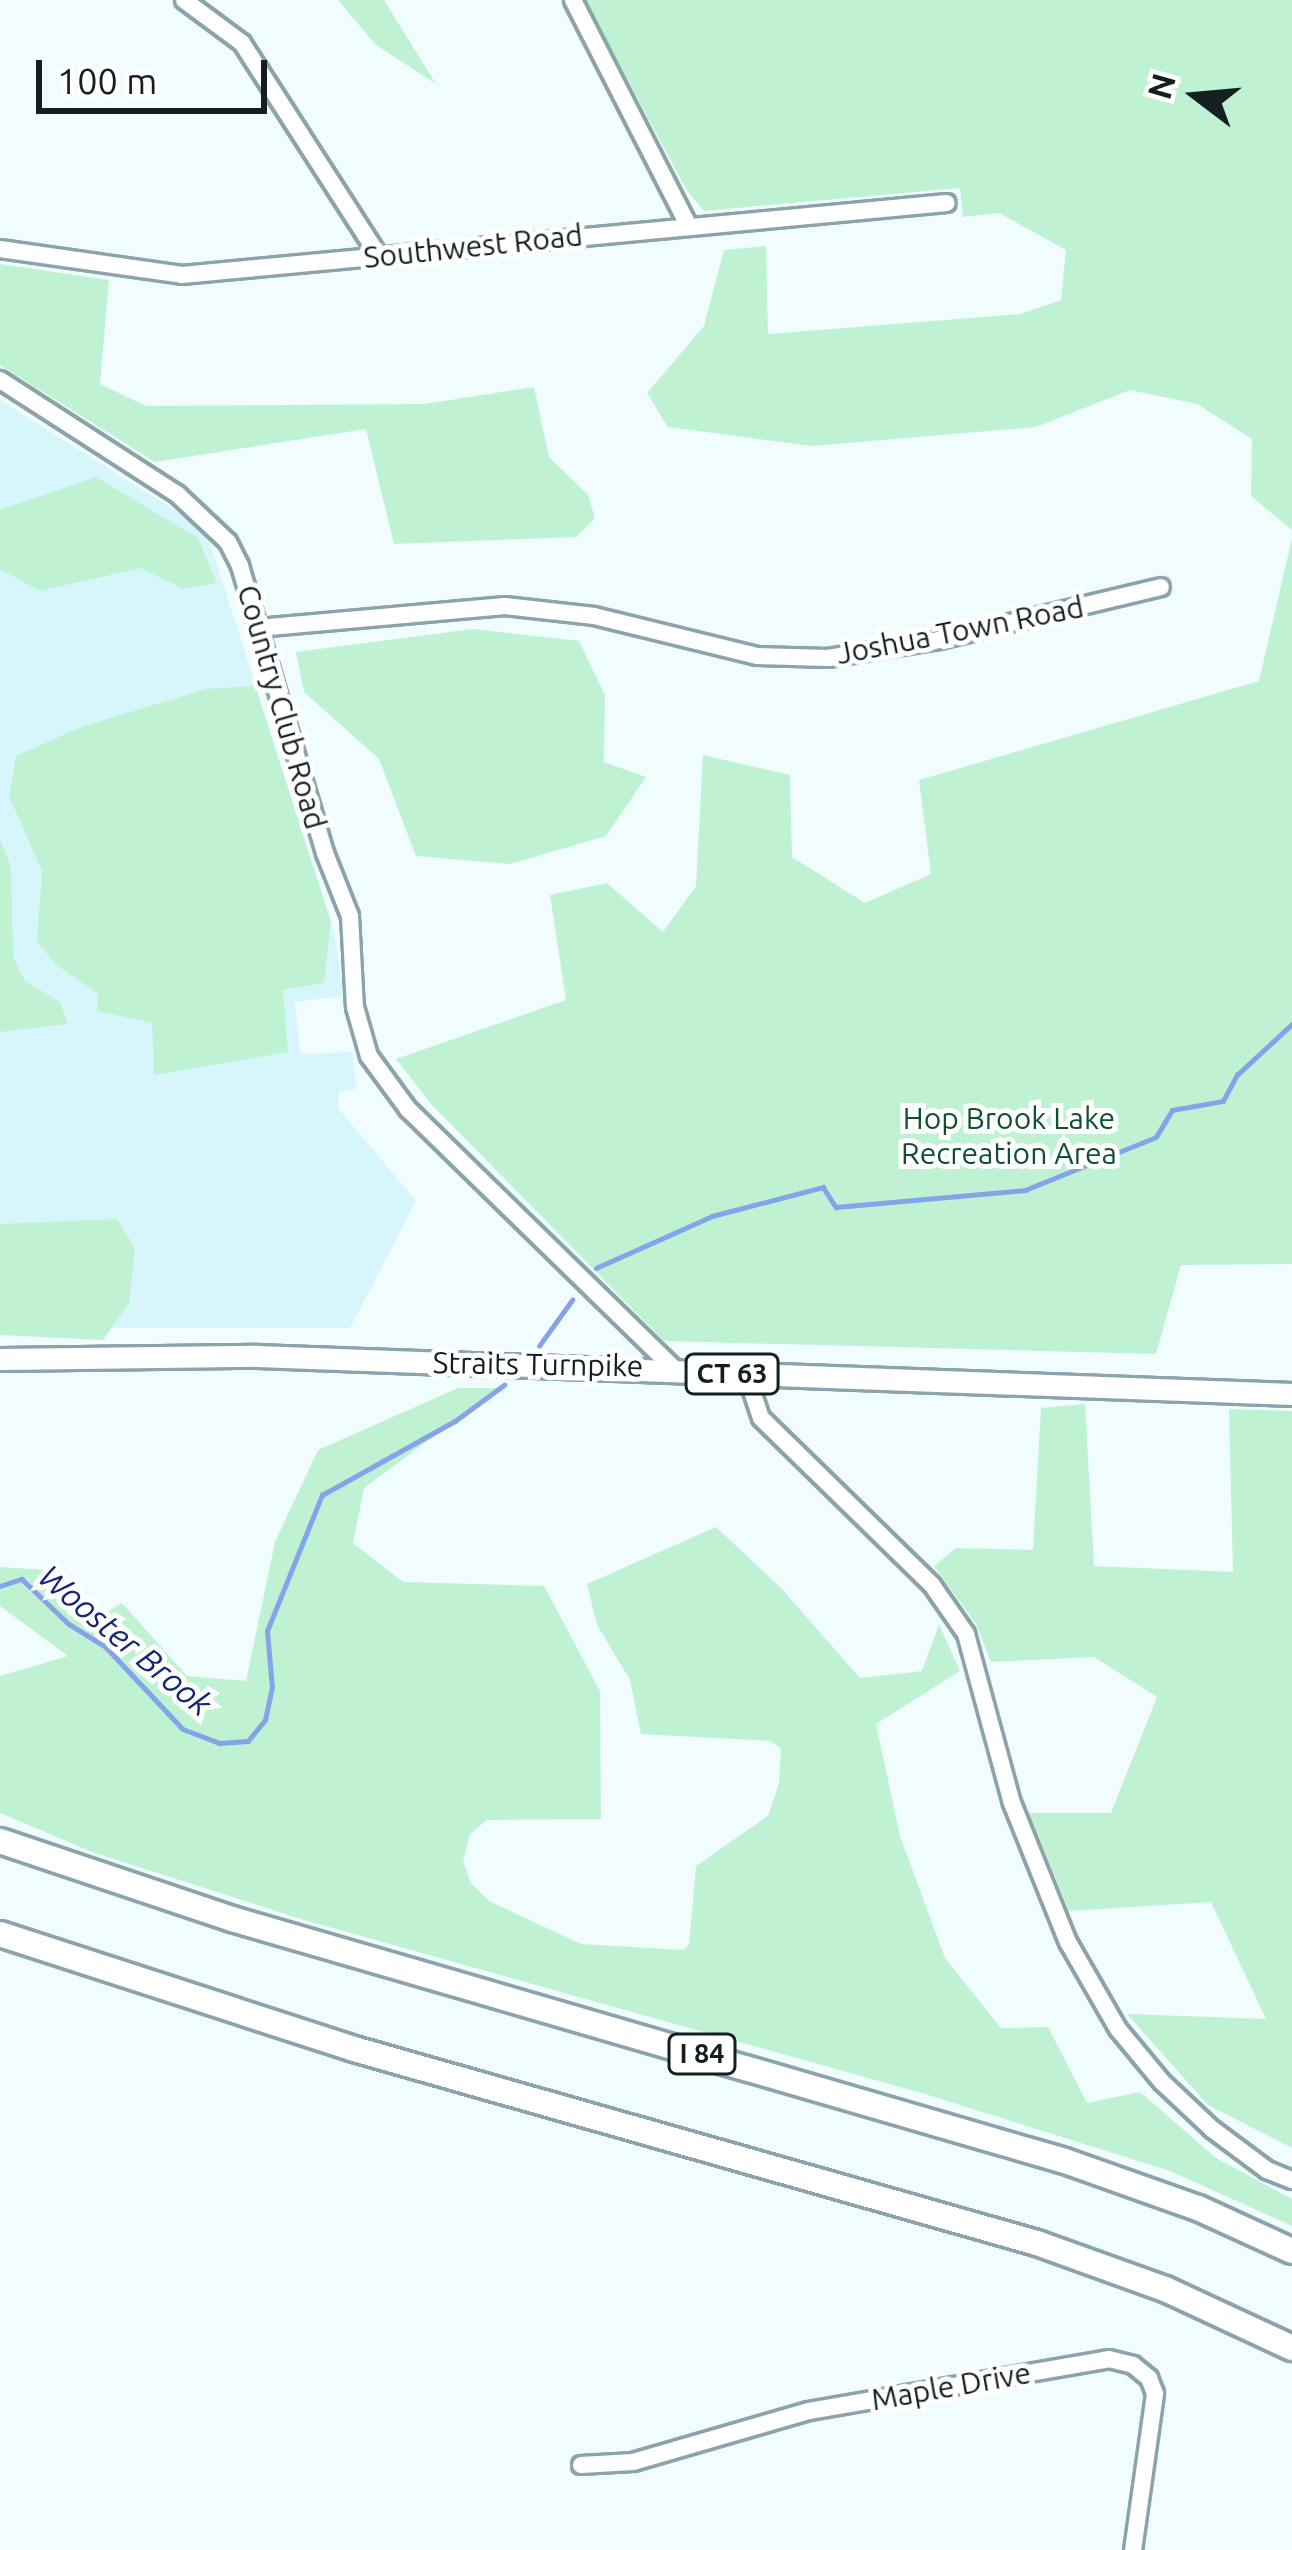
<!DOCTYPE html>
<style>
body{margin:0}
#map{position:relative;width:1292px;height:2550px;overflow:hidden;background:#f1fcfe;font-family:Ubuntu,sans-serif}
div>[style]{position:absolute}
.built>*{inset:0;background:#d7f6fc}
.green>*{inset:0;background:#bff2d3}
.stream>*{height:4.5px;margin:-2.25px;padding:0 2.25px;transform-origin:2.25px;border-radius:2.25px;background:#87a2e8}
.roads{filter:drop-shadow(3px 0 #8aa4aa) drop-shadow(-3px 0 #8aa4aa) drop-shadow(0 3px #8aa4aa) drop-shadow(0 -3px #8aa4aa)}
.minor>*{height:16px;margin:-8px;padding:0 8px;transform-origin:8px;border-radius:8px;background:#fff}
.major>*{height:21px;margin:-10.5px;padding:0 10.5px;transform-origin:10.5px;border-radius:10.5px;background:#fff}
.highway>*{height:24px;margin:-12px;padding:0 12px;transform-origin:12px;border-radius:12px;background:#fff}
span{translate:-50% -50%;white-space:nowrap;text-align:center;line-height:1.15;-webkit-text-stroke:10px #fff;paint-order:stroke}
.shield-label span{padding:3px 9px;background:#fff;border:3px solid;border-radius:9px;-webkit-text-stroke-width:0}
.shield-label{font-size:27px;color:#141f21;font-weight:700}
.street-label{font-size:30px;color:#141f21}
.park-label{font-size:30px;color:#0f5032}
.water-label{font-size:33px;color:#142676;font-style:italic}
.north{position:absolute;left:1136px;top:36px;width:120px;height:120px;-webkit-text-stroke:9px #fff;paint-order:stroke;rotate:286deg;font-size:33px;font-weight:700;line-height:48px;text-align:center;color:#141f21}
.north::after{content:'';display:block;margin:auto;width:42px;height:54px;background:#141f21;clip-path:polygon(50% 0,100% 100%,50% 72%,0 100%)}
.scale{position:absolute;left:36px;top:60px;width:231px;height:54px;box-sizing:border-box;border:6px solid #141f21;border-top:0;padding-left:15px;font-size:36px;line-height:42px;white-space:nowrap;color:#141f21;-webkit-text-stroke:9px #fff;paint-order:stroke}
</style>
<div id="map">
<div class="built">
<i style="clip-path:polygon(0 400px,206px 530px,334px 931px,344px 996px,295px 1002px,300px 1054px,352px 1052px,357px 1089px,339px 1091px,338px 1108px,416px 1201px,350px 1328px,0 1328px)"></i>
</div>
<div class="green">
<i style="clip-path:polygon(338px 0,384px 0,436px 84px,376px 45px)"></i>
<i style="clip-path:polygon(585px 0,1292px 0,1292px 530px,1251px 496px,1252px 439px,1197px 404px,1130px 390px,1036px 427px,812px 446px,668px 427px,647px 393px,704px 326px,724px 250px,766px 246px,768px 334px,1021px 314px,1061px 300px,1066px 250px,999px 213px,963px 217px,960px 188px,704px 211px,686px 189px)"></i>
<i style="clip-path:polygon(0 264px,109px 280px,100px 384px,146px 406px,424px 404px,534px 387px,549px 457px,588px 495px,595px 518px,576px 537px,394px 544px,366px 429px,155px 462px,0 365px)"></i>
<i style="clip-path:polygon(96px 477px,198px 538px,217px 583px,184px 589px,140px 568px,40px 591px,0 569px,0 510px)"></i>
<i style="clip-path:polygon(1292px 538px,1292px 1264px,1181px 1265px,1156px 1354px,664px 1341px,432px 1105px,396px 1059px,566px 1000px,550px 895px,607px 883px,663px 932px,696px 886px,703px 755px,790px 775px,792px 857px,865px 903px,931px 874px,919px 780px,1259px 681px)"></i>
<i style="clip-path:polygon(473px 629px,579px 641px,605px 695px,604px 762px,646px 777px,606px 836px,510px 864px,416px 856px,379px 759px,304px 692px,296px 652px)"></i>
<i style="clip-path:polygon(255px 686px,331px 922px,324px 983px,283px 990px,288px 1052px,154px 1075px,152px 1023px,97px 1011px,98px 994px,55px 964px,37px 941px,42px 871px,9px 796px,16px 756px,81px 727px,206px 689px)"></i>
<i style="clip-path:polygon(0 840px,11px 867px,13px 957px,25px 981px,60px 1002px,68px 1024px,0 1032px)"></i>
<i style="clip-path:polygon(117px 1219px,135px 1248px,129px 1303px,103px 1340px,0 1335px,0 1224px)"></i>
<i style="clip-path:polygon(458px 1388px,499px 1388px,364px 1488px,353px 1543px,403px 1582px,544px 1586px,600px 1691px,601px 1819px,487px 1820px,470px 1834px,463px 1861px,471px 1883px,489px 1901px,581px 1944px,683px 1950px,689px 1945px,696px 1866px,768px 1816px,779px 1783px,781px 1749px,771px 1741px,641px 1734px,630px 1680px,597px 1625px,587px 1584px,716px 1527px,781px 1588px,860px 1678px,922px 1671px,939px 1624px,960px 1671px,876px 1724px,900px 1836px,945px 1958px,1001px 2028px,1048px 2027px,1087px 2103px,1140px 2092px,1216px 2158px,1292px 2199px,1292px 2226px,1170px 2171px,925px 2094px,304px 1920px,92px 1852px,0 1813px,0 1676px,68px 1656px,0 1606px,0 1567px,45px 1570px,57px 1581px,68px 1615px,93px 1620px,122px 1603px,187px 1676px,246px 1681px,275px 1542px,318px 1450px)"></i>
<i style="clip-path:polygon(1085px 1404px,1094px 1566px,1233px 1572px,1229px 1409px,1292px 1411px,1292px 2148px,1208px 2105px,1127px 2014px,1266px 2019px,1211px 1902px,1069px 1911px,1029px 1813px,1111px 1813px,1157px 1697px,1094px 1657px,991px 1662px,976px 1624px,934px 1566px,956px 1548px,1033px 1550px,1041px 1408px)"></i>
</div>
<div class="stream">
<i style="left:596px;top:1268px;width:127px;rotate:-24.1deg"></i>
<i style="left:712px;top:1216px;width:115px;rotate:-14.6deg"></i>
<i style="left:823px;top:1187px;width:24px;rotate:57deg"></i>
<i style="left:836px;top:1207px;width:190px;rotate:-5.1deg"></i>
<i style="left:1025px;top:1190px;width:141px;rotate:-22deg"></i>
<i style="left:1156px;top:1137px;width:31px;rotate:-59deg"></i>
<i style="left:1172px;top:1110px;width:52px;rotate:-10deg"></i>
<i style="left:1223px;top:1101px;width:30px;rotate:-62deg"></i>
<i style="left:1237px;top:1075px;width:75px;rotate:-42.8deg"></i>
<i style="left:539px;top:1346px;width:57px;rotate:-54.3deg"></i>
<i style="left:0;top:1586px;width:23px;rotate:-18deg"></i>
<i style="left:22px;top:1579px;width:65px;rotate:43.8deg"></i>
<i style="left:69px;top:1624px;width:44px;rotate:31.9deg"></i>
<i style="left:106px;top:1647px;width:112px;rotate:46.8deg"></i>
<i style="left:183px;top:1729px;width:39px;rotate:21deg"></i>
<i style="left:219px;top:1743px;width:29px;rotate:-4deg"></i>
<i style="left:248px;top:1741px;width:27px;rotate:-51deg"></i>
<i style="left:265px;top:1720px;width:33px;rotate:-78deg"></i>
<i style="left:272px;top:1688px;width:57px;rotate:-95deg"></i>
<i style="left:267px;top:1631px;width:147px;rotate:-68deg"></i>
<i style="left:322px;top:1495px;width:152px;rotate:-29.1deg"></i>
<i style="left:455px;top:1421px;width:61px;rotate:-36.3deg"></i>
</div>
<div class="roads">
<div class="minor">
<i style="left:184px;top:0;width:72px;rotate:36.6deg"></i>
<i style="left:242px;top:43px;width:252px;rotate:57.3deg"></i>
<i style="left:573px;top:0;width:253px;rotate:62.9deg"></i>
<i style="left:0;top:249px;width:184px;rotate:8.1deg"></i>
<i style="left:182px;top:275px;width:768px;rotate:-5.38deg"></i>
<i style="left:0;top:380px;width:211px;rotate:32.8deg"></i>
<i style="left:177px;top:494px;width:70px;rotate:43.3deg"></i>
<i style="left:228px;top:542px;width:27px;rotate:63deg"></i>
<i style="left:240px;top:566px;width:299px;rotate:73.5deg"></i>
<i style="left:325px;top:853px;width:68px;rotate:68.4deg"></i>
<i style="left:350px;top:916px;width:91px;rotate:86.9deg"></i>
<i style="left:355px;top:1007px;width:51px;rotate:74.1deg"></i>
<i style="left:369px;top:1056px;width:66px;rotate:53.7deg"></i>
<i style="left:408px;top:1109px;width:371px;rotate:44.3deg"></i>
<i style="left:258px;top:628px;width:248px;rotate:-5.1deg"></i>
<i style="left:505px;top:606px;width:90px;rotate:6.4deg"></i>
<i style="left:594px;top:616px;width:168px;rotate:13.8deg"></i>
<i style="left:757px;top:656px;width:71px;rotate:1.6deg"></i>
<i style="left:828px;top:658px;width:112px;rotate:-9.2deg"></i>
<i style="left:939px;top:640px;width:228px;rotate:-13.4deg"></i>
<i style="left:747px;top:1376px;width:44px;rotate:71.6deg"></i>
<i style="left:761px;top:1418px;width:239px;rotate:44.3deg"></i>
<i style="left:932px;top:1585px;width:60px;rotate:55.2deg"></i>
<i style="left:966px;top:1634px;width:175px;rotate:74.8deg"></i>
<i style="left:1012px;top:1803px;width:150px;rotate:68.1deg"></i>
<i style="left:1068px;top:1942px;width:100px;rotate:60.1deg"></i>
<i style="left:1118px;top:2029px;width:69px;rotate:50.3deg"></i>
<i style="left:1162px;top:2082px;width:69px;rotate:43.2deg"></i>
<i style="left:1212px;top:2129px;width:69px;rotate:36.7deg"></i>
<i style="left:1267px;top:2170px;width:27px;rotate:22deg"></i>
<i style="left:581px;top:2465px;width:52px;rotate:-3.3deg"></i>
<i style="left:633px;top:2462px;width:183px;rotate:-16.2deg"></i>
<i style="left:809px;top:2411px;width:304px;rotate:-9.8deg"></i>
<i style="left:1109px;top:2359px;width:25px;rotate:14deg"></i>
<i style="left:1133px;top:2365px;width:21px;rotate:39deg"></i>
<i style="left:1149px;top:2378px;width:17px;rotate:69deg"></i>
<i style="left:1155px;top:2394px;width:158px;rotate:98deg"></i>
</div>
<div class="major">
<i style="left:0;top:1359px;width:257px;rotate:-0.7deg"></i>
<i style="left:257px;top:1356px;width:1036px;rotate:2.1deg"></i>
</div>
<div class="highway">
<i style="left:0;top:1841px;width:245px;rotate:18.6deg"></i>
<i style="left:232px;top:1919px;width:867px;rotate:16.2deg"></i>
<i style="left:1065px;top:2161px;width:141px;rotate:19.5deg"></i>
<i style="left:1198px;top:2208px;width:103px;rotate:24.6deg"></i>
<i style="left:0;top:1934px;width:372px;rotate:18deg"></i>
<i style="left:354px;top:2049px;width:710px;rotate:15.86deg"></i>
<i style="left:1037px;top:2243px;width:136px;rotate:19.8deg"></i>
<i style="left:1165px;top:2289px;width:140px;rotate:24.9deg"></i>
</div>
</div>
<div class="shield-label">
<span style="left:732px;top:1374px">CT 63</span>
<span style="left:702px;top:2054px">I 84</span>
</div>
<div class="street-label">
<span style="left:473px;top:246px;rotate:-6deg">Southwest Road</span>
<span style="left:960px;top:630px;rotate:-11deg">Joshua Town Road</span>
<span style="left:282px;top:707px;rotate:74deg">Country Club Road</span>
<span style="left:538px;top:1364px;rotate:1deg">Straits Turnpike</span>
<span style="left:951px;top:2386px;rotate:-10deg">Maple Drive</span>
</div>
<div class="park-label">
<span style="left:1009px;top:1135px">Hop Brook Lake<br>Recreation Area</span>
</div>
<div class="water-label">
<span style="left:126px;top:1640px;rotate:40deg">Wooster Brook</span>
</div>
<div class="north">N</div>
<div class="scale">100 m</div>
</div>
